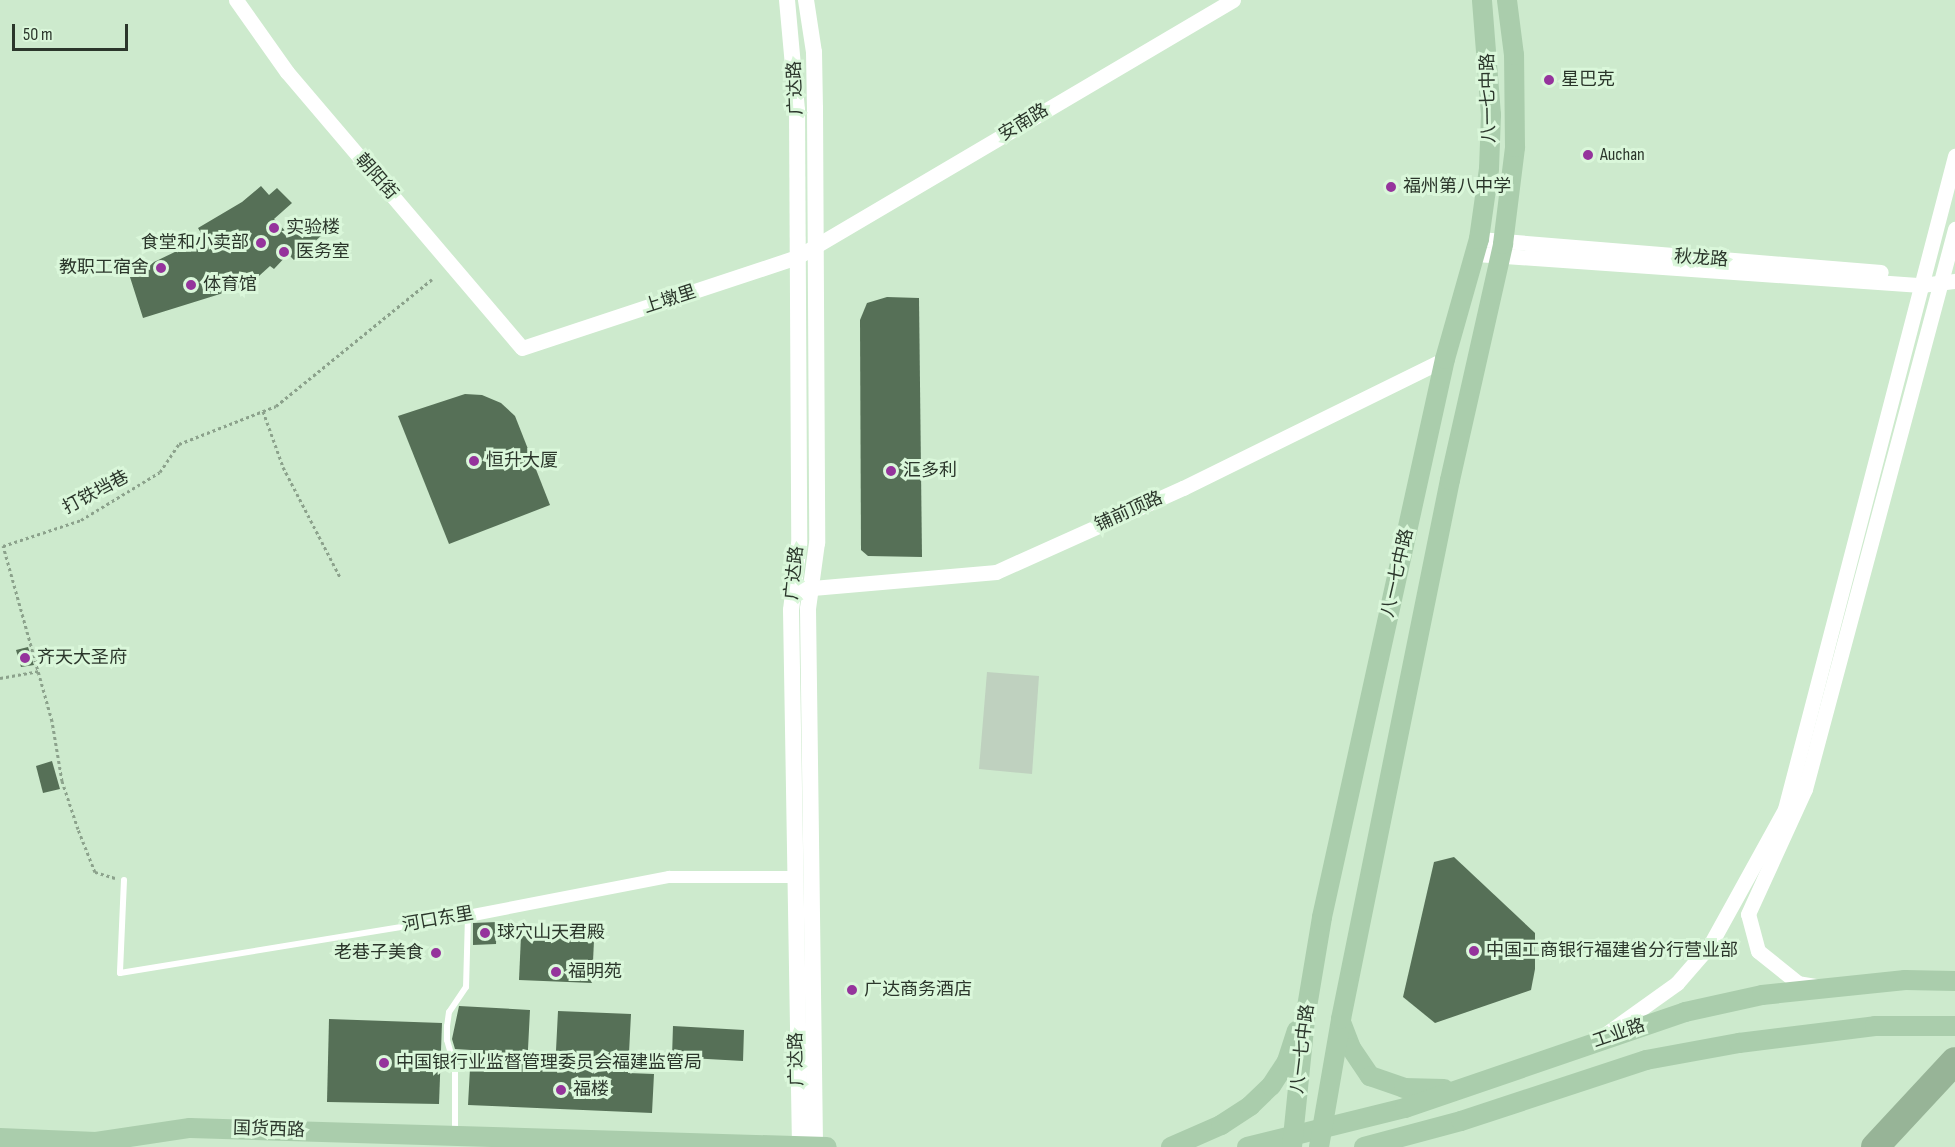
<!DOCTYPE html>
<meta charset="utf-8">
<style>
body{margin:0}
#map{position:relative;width:1955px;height:1147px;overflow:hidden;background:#cdeacd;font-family:"Sofia Sans Condensed","Noto Sans SC",sans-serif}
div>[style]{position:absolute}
.green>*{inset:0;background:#bfd1bf}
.river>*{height:28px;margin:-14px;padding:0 14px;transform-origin:14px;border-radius:14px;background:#97b497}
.building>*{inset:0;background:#567057}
.path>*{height:3px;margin-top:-1.5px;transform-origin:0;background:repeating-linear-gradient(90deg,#8ca28c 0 3px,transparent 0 6px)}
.service>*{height:6px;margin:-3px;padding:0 3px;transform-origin:3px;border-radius:3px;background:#fff}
.minor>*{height:12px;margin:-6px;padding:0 6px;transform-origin:6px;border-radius:6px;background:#fff}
.tertiary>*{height:15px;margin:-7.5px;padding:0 7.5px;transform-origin:7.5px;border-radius:7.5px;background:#fff}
.secondary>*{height:16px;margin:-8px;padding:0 8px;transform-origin:8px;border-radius:8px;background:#fff}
.primary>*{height:20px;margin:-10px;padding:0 10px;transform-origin:10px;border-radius:10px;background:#aacdac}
.dots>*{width:16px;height:16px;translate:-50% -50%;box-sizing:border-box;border:3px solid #daf7da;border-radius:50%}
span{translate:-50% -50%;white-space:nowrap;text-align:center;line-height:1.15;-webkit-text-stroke:6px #daf7da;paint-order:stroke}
.poi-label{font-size:18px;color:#2b362b}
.left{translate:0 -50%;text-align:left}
.right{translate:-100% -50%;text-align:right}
.street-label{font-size:18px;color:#2b362b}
.scale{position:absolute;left:12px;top:24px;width:116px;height:27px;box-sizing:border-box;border:3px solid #2b362b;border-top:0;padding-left:8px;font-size:18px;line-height:21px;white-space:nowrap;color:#2b362b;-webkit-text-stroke:4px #daf7da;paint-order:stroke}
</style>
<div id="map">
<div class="green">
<i style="clip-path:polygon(987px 672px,1039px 676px,1032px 774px,979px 769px)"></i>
</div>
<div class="river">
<i style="left:1875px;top:1147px;width:117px;rotate:-47.1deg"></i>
</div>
<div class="building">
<i style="clip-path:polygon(261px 186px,269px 195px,277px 188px,292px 203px,274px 219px,290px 236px,307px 220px,322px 235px,294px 260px,288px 254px,274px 269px,270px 266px,249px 285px,143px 318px,129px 274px,204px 238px,198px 228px,242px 202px)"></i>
<i style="clip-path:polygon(887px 297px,919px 298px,922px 557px,868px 556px,861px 550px,860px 320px,867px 303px)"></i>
<i style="clip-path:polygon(465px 394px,482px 395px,501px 403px,515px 416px,550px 505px,449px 544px,398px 416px)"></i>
<i style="clip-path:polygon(28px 647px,34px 665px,21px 667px,16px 650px)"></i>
<i style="clip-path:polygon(52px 761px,60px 789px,43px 793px,36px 766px)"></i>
<i style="clip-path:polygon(1454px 857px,1535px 933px,1535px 969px,1531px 990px,1435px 1023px,1403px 997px,1434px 862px)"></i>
<i style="clip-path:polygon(497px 922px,496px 944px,473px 945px,473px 923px)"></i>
<i style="clip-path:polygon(521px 936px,594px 940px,592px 983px,519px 980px)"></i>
<i style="clip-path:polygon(459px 1006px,530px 1010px,527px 1069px,555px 1070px,558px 1011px,631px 1014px,628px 1073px,654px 1074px,652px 1113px,468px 1105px,471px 1050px,455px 1049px,452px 1039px)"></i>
<i style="clip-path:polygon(329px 1019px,442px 1023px,439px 1104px,327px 1102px)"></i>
<i style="clip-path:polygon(673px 1026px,744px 1030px,743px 1061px,672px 1057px)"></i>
</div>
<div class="path">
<i style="left:263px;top:411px;width:59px;rotate:70.3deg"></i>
<i style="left:283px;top:467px;width:124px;rotate:62.6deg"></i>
<i style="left:0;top:678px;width:40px;rotate:-10deg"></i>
<i style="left:115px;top:878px;width:21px;rotate:-163deg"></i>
<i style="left:95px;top:872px;width:46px;rotate:-111.6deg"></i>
<i style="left:78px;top:829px;width:51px;rotate:-108.4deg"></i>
<i style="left:62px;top:781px;width:61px;rotate:-99.5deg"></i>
<i style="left:52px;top:721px;width:182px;rotate:-105.6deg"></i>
<i style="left:3px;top:546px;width:82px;rotate:-18.4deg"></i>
<i style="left:81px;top:520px;width:92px;rotate:-31.3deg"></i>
<i style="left:160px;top:472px;width:34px;rotate:-56deg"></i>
<i style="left:179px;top:444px;width:104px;rotate:-21.4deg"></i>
<i style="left:276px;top:406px;width:201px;rotate:-39.1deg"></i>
</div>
<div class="service">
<i style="left:124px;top:880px;width:93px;rotate:92.5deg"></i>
<i style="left:120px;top:973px;width:353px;rotate:-9.3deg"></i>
<i style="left:468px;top:916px;width:71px;rotate:91.6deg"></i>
<i style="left:466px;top:987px;width:30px;rotate:124deg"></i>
<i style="left:449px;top:1012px;width:14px;rotate:98deg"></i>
<i style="left:447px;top:1026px;width:14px;rotate:90deg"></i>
<i style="left:447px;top:1040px;width:29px;rotate:74deg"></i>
<i style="left:455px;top:1068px;width:64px;rotate:90deg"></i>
</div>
<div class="minor">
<i style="left:468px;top:916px;width:205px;rotate:-11deg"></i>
<i style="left:669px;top:877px;width:124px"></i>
</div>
<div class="tertiary">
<i style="left:236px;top:0;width:88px;rotate:54.7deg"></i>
<i style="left:287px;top:72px;width:362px;rotate:49.6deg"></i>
<i style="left:522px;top:348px;width:290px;rotate:-18.3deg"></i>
<i style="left:797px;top:257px;width:506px;rotate:-30.52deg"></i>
<i style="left:1479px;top:239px;width:403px;rotate:4.7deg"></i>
<i style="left:1476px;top:254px;width:446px;rotate:4deg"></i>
<i style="left:1921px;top:285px;width:34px;rotate:-7deg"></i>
<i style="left:801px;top:589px;width:196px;rotate:-5deg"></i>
<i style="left:996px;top:572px;width:205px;rotate:-24.2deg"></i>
<i style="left:1183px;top:488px;width:292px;rotate:-26.2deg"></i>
<i style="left:1815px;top:986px;width:17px;rotate:-170deg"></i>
<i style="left:1798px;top:983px;width:51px;rotate:-141.3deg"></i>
<i style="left:1758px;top:951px;width:38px;rotate:-105deg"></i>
<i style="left:1748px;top:914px;width:137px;rotate:-65.5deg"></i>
<i style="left:1805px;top:789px;width:580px;rotate:-75deg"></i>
<i style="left:1603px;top:1036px;width:91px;rotate:-35.6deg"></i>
<i style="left:1677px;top:983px;width:50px;rotate:-49deg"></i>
<i style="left:1710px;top:945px;width:155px;rotate:-61.1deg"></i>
<i style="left:1785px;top:809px;width:675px;rotate:-75.41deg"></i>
</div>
<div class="secondary">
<i style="left:787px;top:0;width:110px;rotate:84.8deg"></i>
<i style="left:797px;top:110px;width:434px;rotate:89.7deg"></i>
<i style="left:799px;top:544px;width:66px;rotate:96.9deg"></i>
<i style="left:791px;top:610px;width:537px;rotate:89.04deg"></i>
<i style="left:806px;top:0;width:53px;rotate:81.3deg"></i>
<i style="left:814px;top:52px;width:56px;rotate:89deg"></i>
<i style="left:815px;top:108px;width:435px;rotate:89.7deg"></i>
<i style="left:817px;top:543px;width:67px;rotate:97.8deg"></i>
<i style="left:808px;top:609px;width:538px;rotate:89.25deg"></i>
</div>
<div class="primary">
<i style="left:1341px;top:1022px;width:28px;rotate:69deg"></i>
<i style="left:1351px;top:1048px;width:34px;rotate:56deg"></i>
<i style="left:1370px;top:1076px;width:36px;rotate:19deg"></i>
<i style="left:1404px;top:1088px;width:40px;rotate:1.4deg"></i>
<i style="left:0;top:1138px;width:96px;rotate:2.4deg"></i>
<i style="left:96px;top:1142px;width:95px;rotate:-8.5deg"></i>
<i style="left:190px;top:1128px;width:637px;rotate:1.71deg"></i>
<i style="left:1171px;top:1147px;width:55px;rotate:-23.7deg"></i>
<i style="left:1221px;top:1125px;width:35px;rotate:-33deg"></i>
<i style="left:1250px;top:1106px;width:29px;rotate:-44deg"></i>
<i style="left:1271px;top:1086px;width:30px;rotate:-57deg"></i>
<i style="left:1287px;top:1061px;width:32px;rotate:-72deg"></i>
<i style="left:1247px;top:1147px;width:163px;rotate:-13.9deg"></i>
<i style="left:1405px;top:1108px;width:296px;rotate:-18.9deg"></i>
<i style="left:1685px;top:1012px;width:79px;rotate:-12.4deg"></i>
<i style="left:1762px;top:995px;width:144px;rotate:-6deg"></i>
<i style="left:1905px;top:980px;width:50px;rotate:1.1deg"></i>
<i style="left:1292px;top:1147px;width:129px;rotate:-84.2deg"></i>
<i style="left:1305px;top:1019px;width:103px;rotate:-80.5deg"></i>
<i style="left:1322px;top:917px;width:571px;rotate:-77.57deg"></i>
<i style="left:1445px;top:359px;width:125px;rotate:-74.2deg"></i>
<i style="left:1479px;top:239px;width:71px;rotate:-81.9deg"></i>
<i style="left:1489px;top:169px;width:54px;rotate:-87.9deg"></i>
<i style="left:1491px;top:115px;width:115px;rotate:-94.5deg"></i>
<i style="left:1319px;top:1147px;width:130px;rotate:-80.2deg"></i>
<i style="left:1341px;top:1019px;width:550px;rotate:-78.57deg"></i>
<i style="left:1450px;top:480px;width:242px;rotate:-77.3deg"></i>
<i style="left:1503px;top:244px;width:98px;rotate:-82.9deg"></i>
<i style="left:1515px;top:147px;width:92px;rotate:-90.6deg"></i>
<i style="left:1514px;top:55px;width:55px;rotate:-97.3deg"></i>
<i style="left:1364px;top:1147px;width:100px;rotate:-15deg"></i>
<i style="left:1461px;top:1121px;width:195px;rotate:-18.2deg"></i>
<i style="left:1646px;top:1060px;width:95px;rotate:-10.4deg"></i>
<i style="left:1739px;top:1043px;width:137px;rotate:-7.1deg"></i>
<i style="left:1875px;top:1026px;width:80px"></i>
</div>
<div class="dots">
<i style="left:1549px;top:80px;background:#95349c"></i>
<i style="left:1588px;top:155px;background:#95349c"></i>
<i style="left:1391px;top:187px;background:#95349c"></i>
<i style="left:274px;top:228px;background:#95349c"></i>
<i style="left:261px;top:243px;background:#95349c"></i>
<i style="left:284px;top:252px;background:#95349c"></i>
<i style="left:161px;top:268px;background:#95349c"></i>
<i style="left:191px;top:285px;background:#95349c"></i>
<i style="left:474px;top:461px;background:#95349c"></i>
<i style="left:891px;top:471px;background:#95349c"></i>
<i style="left:25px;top:658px;background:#95349c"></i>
<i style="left:485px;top:933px;background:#95349c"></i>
<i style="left:1474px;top:951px;background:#95349c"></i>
<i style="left:436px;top:953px;background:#95349c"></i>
<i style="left:556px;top:972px;background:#95349c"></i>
<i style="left:852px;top:990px;background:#95349c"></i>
<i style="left:384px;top:1063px;background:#95349c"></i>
<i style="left:561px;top:1090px;background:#95349c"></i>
</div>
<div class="poi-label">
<span class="left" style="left:1561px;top:80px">星巴克</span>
<span class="left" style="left:1600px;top:155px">Auchan</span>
<span class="left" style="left:1403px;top:187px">福州第八中学</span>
<span class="left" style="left:286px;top:228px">实验楼</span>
<span class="right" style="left:249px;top:243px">食堂和小卖部</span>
<span class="left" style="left:296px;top:252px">医务室</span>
<span class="right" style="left:149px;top:268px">教职工宿舍</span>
<span class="left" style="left:203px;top:285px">体育馆</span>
<span class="left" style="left:486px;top:461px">恒升大厦</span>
<span class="left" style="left:903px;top:471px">汇多利</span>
<span class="left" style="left:37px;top:658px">齐天大圣府</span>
<span class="left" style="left:497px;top:933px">球穴山天君殿</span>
<span class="left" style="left:1486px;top:951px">中国工商银行福建省分行营业部</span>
<span class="right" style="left:424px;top:953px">老巷子美食</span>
<span class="left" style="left:568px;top:972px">福明苑</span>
<span class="left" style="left:864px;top:990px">广达商务酒店</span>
<span class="left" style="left:396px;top:1063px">中国银行业监督管理委员会福建监管局</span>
<span class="left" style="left:573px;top:1090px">福楼</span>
</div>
<div class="street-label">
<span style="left:796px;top:88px;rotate:-92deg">广达路</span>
<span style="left:1489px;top:98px;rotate:-91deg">八一七中路</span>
<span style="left:1024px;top:123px;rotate:-31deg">安南路</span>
<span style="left:376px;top:177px;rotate:49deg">朝阳街</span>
<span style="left:1701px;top:259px;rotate:4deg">秋龙路</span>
<span style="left:670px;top:300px;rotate:-18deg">上墩里</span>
<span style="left:96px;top:493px;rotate:-28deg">打铁垱巷</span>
<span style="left:1129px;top:512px;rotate:-24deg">铺前顶路</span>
<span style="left:795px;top:573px;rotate:-84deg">广达路</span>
<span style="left:1398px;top:573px;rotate:-77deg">八一七中路</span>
<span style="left:438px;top:920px;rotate:-10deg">河口东里</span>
<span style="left:1619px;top:1034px;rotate:-19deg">工业路</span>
<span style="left:1303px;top:1049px;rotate:-83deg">八一七中路</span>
<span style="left:797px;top:1059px;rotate:-91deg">广达路</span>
<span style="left:269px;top:1130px;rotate:2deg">国货西路</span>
</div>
<div class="scale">50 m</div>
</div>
